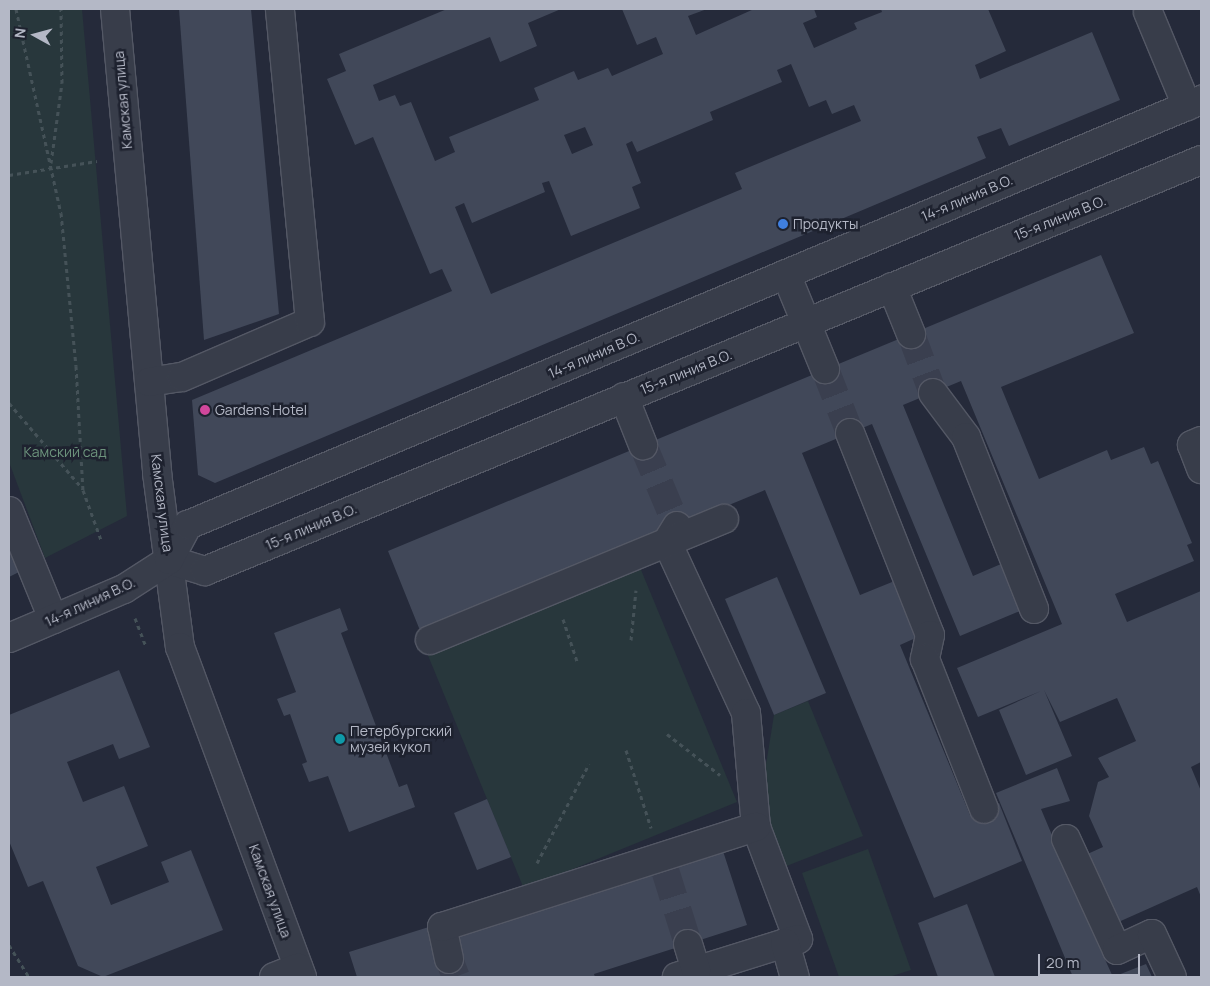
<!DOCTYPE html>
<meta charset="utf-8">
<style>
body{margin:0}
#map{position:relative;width:1210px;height:986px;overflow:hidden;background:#252a3a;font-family:Manrope,sans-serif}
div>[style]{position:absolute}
.green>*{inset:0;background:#28373c}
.building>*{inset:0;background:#414859}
.minor-tunnel>*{height:28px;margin-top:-14px;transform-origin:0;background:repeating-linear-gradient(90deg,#3a3f4f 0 28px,transparent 0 42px)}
.path>*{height:3px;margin-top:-1.5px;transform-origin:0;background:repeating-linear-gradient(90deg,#455258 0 4px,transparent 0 8px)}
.roads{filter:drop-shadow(1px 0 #545865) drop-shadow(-1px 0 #545865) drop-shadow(0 1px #545865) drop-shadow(0 -1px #545865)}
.minor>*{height:28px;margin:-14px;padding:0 14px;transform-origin:14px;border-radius:14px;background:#383d4a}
.dots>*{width:14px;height:14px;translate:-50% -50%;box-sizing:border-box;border:2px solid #1e222f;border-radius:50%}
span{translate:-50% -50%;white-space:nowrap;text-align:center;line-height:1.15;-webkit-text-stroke:5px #1e222f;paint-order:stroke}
.street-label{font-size:14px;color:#b4b8c6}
.poi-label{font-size:14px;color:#b4b8c6}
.left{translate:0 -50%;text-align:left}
.park-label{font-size:14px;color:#6d947d}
.frame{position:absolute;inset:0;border:10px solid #b4b8c6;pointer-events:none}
.north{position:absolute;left:10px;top:10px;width:50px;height:50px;-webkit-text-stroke:4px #1e222f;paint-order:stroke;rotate:277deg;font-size:14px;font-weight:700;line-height:20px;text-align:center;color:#b4b8c6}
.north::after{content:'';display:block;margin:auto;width:18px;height:22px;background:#b4b8c6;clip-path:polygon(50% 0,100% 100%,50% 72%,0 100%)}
.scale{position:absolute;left:1038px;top:954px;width:102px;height:22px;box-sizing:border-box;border:2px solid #b4b8c6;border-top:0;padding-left:6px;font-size:15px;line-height:18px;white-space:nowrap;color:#b4b8c6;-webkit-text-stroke:4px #1e222f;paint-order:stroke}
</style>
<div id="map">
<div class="green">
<i style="clip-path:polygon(9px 9px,82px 9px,127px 516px,45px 558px,9px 462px)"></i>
<i style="clip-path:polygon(639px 565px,737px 802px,524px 889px,427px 653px)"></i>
<i style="clip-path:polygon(808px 701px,863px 836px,784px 867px,760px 802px,774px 715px)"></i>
<i style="clip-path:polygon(868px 849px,911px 970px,889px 977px,839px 977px,802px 873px)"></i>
</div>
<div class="building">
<i style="clip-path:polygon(179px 9px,251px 9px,279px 314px,204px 340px)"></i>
<i style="clip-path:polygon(evenodd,447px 9px,561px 9px,528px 23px,537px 46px,500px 62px,490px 37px,373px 85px,379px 101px,395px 95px,400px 106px,411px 102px,435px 161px,455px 152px,449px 137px,539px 100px,534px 88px,574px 71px,578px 80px,608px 68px,612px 76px,663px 54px,656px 37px,637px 45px,622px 9px,707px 9px,688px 16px,696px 35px,754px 9px,814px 9px,817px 17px,803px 23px,814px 48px,857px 29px,854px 23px,882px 12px,881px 9px,988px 9px,1006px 51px,975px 65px,980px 79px,1092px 32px,1120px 100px,1009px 146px,1001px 128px,977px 137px,986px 158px,215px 483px,198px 475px,192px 400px,452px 291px,442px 269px,430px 274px,373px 137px,355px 145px,327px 79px,346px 71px,339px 54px,447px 9px,791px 64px,809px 107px,826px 100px,832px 114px,854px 105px,861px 121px,735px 173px,742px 189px,491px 294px,455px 207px,464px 203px,472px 223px,545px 192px,542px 183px,549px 181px,571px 236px,640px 208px,632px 187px,641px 183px,626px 144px,632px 141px,637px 152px,713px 120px,710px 112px,782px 82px,777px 70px,791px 64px,447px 9px,585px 127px,593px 145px,572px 154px,564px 135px,585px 127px)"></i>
<i style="clip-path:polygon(1101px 255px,1134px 333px,1001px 387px,1039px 479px,1107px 450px,1111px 460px,1144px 447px,1151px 464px,1158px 461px,1192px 543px,1187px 545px,1194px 561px,1115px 594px,1127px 622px,1201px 591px,1201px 762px,1191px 767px,1201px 791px,1201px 897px,1197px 887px,1114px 924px,1083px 856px,1103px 847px,1089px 816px,1098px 782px,1109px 777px,1098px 758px,1136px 741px,1117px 698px,1060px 722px,1044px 690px,1072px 756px,1026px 775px,999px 710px,1041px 691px,978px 717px,957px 668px,1062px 624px,961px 381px,903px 405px,973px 576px,1001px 564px,1020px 611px,960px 636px,872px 424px,802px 453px,860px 595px,897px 580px,920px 636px,900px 645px,970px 815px,999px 803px,1022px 861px,934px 898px,765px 490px,421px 633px,388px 551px)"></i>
<i style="clip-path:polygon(9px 542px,21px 571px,9px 577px)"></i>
<i style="clip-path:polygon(777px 577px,826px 693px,774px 715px,725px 599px)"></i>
<i style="clip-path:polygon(340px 608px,348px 630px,341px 633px,399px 787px,407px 784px,415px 807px,349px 832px,328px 776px,309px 782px,302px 764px,307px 762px,290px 714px,284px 716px,277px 699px,296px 692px,274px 633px)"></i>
<i style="clip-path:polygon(119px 670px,150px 747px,119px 759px,113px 744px,67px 762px,83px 802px,124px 786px,148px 846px,96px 867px,111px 905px,169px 882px,161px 862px,191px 850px,223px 930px,103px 977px,78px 966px,43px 881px,28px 887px,9px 841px,9px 715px)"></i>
<i style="clip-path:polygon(1057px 768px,1070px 801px,1041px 809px,1097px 942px,1113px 977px,1146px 964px,1152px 977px,1073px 977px,996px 793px)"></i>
<i style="clip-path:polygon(487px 799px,511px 857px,477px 870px,454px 813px)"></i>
<i style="clip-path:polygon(723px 851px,747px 925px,594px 974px,595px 977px,357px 977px,349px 952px,432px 926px,454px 937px)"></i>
<i style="clip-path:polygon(967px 904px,995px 977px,938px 977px,918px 923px)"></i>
</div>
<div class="minor-tunnel">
<i style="left:911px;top:334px;width:63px;rotate:69.6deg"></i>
<i style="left:825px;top:369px;width:69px;rotate:68.7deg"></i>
<i style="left:643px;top:445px;width:88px;rotate:67.2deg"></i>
<i style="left:665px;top:870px;width:77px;rotate:72.7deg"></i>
<i style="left:449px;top:959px;width:19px;rotate:69deg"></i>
</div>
<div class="path">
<i style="left:16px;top:9px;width:209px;rotate:77.6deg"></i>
<i style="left:61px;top:213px;width:154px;rotate:84.4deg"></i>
<i style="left:76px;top:366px;width:124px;rotate:86.8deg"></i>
<i style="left:83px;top:490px;width:53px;rotate:70.2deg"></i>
<i style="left:51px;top:163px;width:81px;rotate:-82.2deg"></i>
<i style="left:62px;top:83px;width:74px;rotate:-90.8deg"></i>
<i style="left:9px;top:175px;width:89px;rotate:-9deg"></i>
<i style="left:9px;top:403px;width:113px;rotate:49.3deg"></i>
<i style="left:135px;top:618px;width:31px;rotate:69deg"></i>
<i style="left:563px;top:619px;width:44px;rotate:71.6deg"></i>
<i style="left:631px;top:640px;width:50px;rotate:-84.3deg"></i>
<i style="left:667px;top:734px;width:67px;rotate:37.7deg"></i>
<i style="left:626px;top:750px;width:82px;rotate:72.2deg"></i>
<i style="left:537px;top:863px;width:112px;rotate:-62.3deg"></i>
<i style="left:9px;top:945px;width:38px;rotate:58deg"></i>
</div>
<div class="roads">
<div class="minor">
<i style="left:115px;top:9px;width:466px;rotate:84.8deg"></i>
<i style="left:157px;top:473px;width:176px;rotate:82.5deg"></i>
<i style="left:180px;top:647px;width:352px;rotate:69.7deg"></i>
<i style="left:1148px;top:12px;width:102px;rotate:67.5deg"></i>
<i style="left:786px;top:274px;width:103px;rotate:67.7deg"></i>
<i style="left:892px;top:287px;width:51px;rotate:68deg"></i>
<i style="left:149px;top:382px;width:33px;rotate:-9deg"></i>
<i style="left:182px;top:377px;width:139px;rotate:-23.3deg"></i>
<i style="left:310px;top:322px;width:314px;rotate:-95.5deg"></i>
<i style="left:933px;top:393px;width:55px;rotate:53.1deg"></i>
<i style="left:966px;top:437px;width:185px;rotate:68.4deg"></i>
<i style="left:624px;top:397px;width:52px;rotate:68.4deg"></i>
<i style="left:850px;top:433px;width:217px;rotate:68.4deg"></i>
<i style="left:930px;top:635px;width:25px;rotate:102deg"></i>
<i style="left:925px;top:659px;width:161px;rotate:68.5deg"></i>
<i style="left:1201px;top:441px;width:10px;rotate:156deg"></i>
<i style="left:1192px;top:445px;width:26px;rotate:69deg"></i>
<i style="left:9px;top:511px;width:117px;rotate:67.8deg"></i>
<i style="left:677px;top:526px;width:19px;rotate:122deg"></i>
<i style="left:667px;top:542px;width:188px;rotate:65.2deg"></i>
<i style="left:746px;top:713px;width:114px;rotate:85deg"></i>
<i style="left:756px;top:827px;width:120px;rotate:69.4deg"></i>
<i style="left:798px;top:939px;width:127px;rotate:162.6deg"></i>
<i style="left:169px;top:560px;width:38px;rotate:17deg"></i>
<i style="left:205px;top:571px;width:1077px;rotate:-22.42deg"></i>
<i style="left:9px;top:638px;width:125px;rotate:-23.1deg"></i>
<i style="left:124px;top:589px;width:54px;rotate:-32.8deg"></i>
<i style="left:169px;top:560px;width:40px;rotate:-62deg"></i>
<i style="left:188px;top:525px;width:1099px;rotate:-22.76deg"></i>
<i style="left:430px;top:640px;width:318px;rotate:-22.4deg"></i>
<i style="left:1066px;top:839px;width:122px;rotate:65.3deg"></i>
<i style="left:1117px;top:950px;width:38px;rotate:-25deg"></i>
<i style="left:1152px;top:934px;width:47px;rotate:65.1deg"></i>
<i style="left:785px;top:943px;width:35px;rotate:74deg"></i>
<i style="left:688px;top:944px;width:28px;rotate:73deg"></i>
<i style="left:449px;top:959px;width:33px;rotate:-102deg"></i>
<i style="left:442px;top:927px;width:330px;rotate:-17.7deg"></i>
<i style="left:274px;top:977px;width:26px;rotate:-21deg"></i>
</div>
</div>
<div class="dots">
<i style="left:783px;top:224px;background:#3f7fe0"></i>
<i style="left:205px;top:410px;background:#d1479c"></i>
<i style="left:340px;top:739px;background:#0f9aa8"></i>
</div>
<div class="street-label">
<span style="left:123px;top:100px;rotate:-95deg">Камская улица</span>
<span style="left:967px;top:198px;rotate:-23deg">14-я линия В.О.</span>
<span style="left:1060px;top:218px;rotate:-22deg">15-я линия В.О.</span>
<span style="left:594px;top:355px;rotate:-23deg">14-я линия В.О.</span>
<span style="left:686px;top:372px;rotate:-22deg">15-я линия В.О.</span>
<span style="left:162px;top:503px;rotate:83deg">Камская улица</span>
<span style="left:311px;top:527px;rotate:-23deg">15-я линия В.О.</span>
<span style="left:90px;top:602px;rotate:-25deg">14-я линия В.О.</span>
<span style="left:270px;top:891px;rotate:70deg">Камская улица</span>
</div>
<div class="poi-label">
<span class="left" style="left:793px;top:224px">Продукты</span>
<span class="left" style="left:215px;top:410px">Gardens Hotel</span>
<span class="left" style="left:350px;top:739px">Петербургский<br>музей кукол</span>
</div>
<div class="park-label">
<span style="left:65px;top:452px">Камский сад</span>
</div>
<div class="frame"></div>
<div class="north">N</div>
<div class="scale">20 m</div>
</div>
